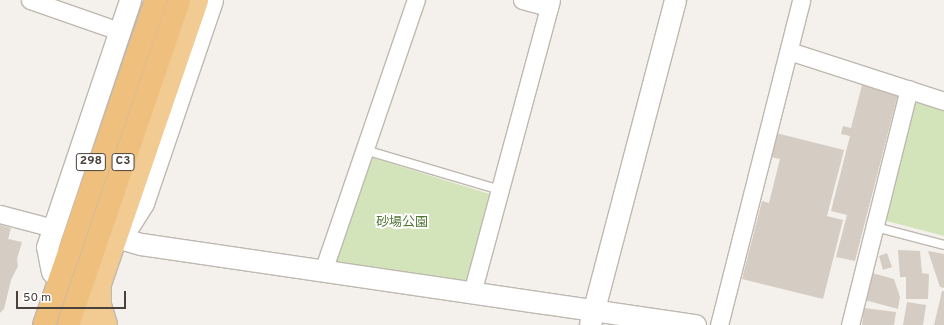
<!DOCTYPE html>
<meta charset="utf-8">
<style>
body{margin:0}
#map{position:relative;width:944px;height:325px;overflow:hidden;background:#f4f1ec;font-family:Overpass,"Noto Sans JP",sans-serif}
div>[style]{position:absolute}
.green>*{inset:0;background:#d4e4ba}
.building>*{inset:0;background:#d5ccc3}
.roads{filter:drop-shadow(1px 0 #bfb8b0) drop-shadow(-1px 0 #bfb8b0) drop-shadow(0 1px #bfb8b0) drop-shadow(0 -1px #bfb8b0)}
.service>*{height:8px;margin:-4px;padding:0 4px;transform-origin:4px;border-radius:4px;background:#fff}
.minor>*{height:17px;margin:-8.5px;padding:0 8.5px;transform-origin:8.5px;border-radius:8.5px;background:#fff}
.tertiary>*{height:21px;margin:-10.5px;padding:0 10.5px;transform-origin:10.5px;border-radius:10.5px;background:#fff}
.trunk>*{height:22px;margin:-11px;padding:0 11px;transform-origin:11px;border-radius:11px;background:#f2cb92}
.motorway>*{height:22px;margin:-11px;padding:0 11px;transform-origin:11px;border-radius:11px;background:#efbf7d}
span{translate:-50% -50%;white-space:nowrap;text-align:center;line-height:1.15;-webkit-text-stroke:4px #fff;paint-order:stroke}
.shield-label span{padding:1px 3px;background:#fff;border:1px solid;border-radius:3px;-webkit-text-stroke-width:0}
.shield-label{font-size:12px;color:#48423a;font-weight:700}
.park-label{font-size:13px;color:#517533}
.scale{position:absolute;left:16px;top:291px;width:110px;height:18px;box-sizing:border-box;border:2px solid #48423a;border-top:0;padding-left:5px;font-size:12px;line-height:14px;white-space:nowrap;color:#48423a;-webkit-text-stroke:3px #fff;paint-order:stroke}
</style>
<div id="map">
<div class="green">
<i style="clip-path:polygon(914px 99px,944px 110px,944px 236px,883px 220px)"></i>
<i style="clip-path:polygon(367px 156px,493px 195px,468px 287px,329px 266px)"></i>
</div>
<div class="building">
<i style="clip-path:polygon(862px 85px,898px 94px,855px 261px,836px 257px,847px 215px,831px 211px,850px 136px,841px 134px,843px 126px,851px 128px)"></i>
<i style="clip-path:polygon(776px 133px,844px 150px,827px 216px,843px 220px,823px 299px,742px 279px,762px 201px,769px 203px,780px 159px,770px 157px)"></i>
<i style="clip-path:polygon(0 225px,11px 228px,8px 239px,22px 242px,17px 259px,18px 266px,11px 280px,4px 309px,0 313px)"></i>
<i style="clip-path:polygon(898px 250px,920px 251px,922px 273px,929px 274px,928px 299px,906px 299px,906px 277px,900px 277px)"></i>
<i style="clip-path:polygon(928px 251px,944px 254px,944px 288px,940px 287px)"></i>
<i style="clip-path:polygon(887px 253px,892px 267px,883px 270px,879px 256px)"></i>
<i style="clip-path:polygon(872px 273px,894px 279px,900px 297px,898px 309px,865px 300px)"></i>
<i style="clip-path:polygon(942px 291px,944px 291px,944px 325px,934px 325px)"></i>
<i style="clip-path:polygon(907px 302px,926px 305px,923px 325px,903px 325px)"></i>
<i style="clip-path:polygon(864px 308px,896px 312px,894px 325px,862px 325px)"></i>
</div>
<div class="roads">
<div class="service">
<i style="left:365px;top:150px;width:141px;rotate:16.5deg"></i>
<i style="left:875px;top:227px;width:71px;rotate:14.6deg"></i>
</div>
<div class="minor">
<i style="left:30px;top:0;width:94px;rotate:19.2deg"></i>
<i style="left:522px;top:0;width:28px;rotate:15deg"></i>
<i style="left:789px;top:51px;width:163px;rotate:17.9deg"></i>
<i style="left:0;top:214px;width:55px;rotate:14.8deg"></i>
<i style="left:323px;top:271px;width:287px;rotate:-71.1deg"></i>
<i style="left:472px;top:293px;width:303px;rotate:-74.9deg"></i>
<i style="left:719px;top:325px;width:335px;rotate:-75.8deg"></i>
<i style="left:850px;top:325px;width:243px;rotate:-76deg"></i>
</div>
<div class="tertiary">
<i style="left:116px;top:237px;width:26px;rotate:16deg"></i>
<i style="left:141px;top:244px;width:560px;rotate:8.32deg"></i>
<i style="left:121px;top:238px;width:41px;rotate:-57.8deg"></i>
<i style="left:143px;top:203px;width:214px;rotate:-71.2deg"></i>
<i style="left:52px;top:272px;width:25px;rotate:-101deg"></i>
<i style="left:47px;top:247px;width:261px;rotate:-71.4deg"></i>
<i style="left:590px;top:324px;width:335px;rotate:-75.3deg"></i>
</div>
<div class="trunk">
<i style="left:100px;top:291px;width:14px;rotate:90deg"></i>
<i style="left:100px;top:305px;width:21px;rotate:73deg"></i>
<i style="left:86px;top:325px;width:343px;rotate:-71.1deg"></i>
</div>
<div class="motorway">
<i style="left:44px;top:325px;width:344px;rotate:-71deg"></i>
<i style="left:68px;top:325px;width:343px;rotate:-71.1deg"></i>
</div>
</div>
<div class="shield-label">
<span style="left:91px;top:162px">298</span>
<span style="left:123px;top:162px">C3</span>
</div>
<div class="park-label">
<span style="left:402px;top:223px">砂場公園</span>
</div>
<div class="scale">50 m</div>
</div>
